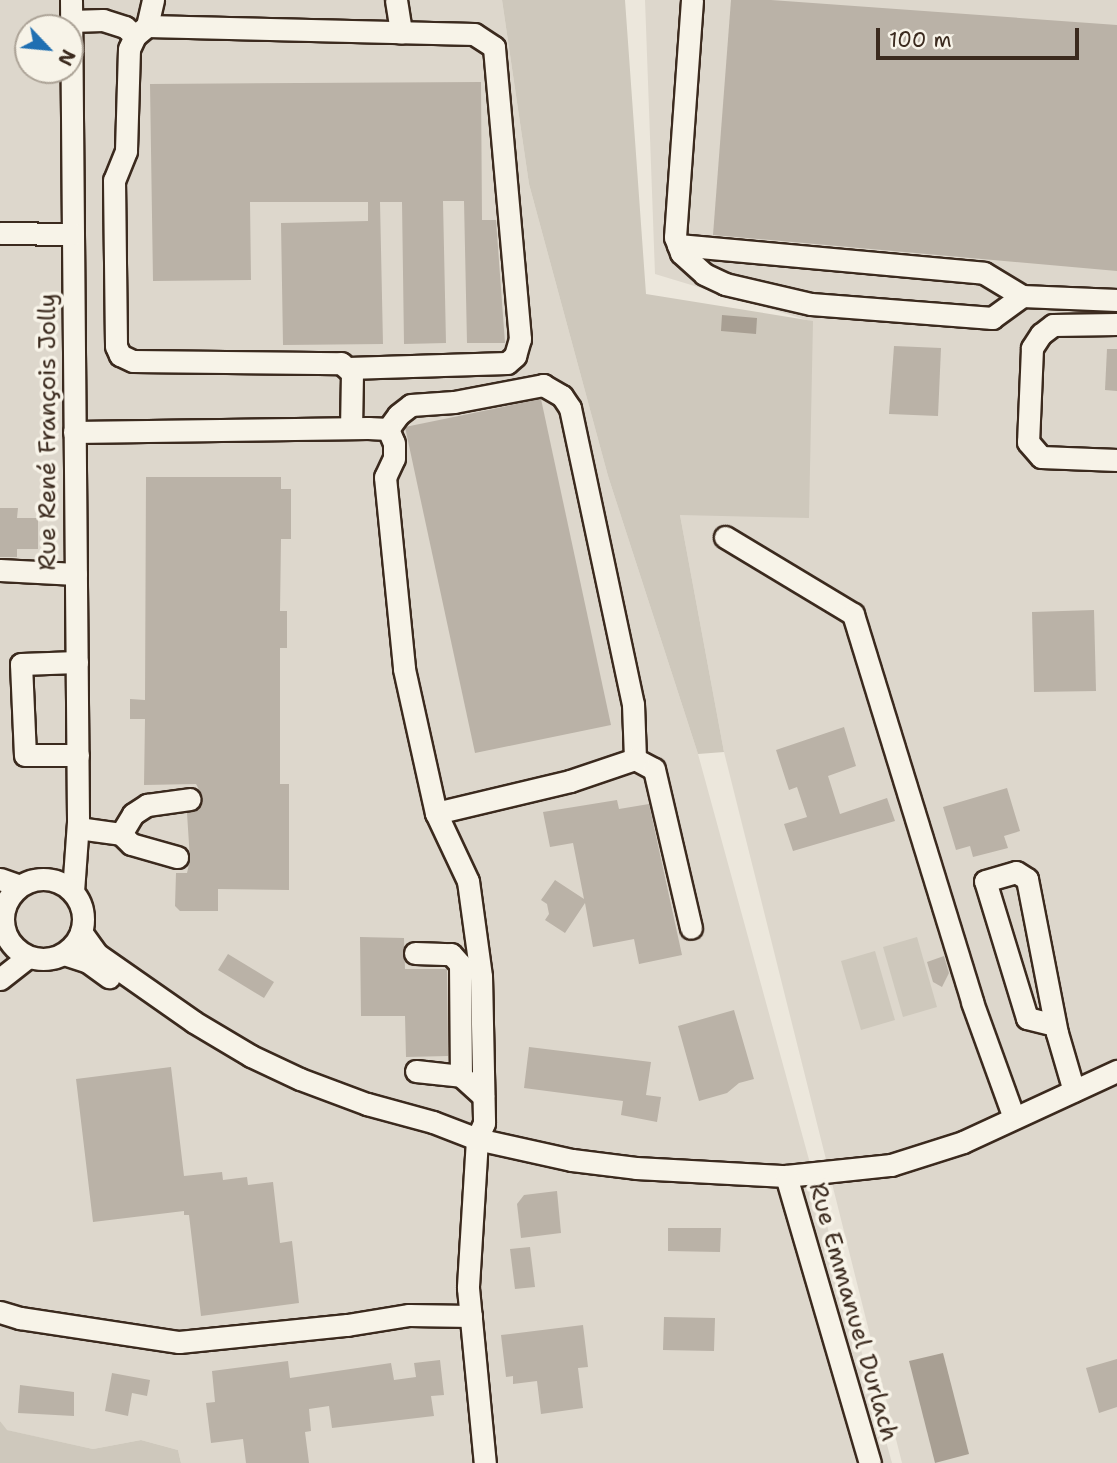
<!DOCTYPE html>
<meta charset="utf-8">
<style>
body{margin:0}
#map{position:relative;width:1117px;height:1463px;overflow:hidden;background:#ece7dc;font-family:"Shantell Sans",sans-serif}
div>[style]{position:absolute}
.built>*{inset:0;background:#ddd7cc}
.green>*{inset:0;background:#cec8bc}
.water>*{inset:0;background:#a89f93}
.building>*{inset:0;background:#bab2a7}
.roads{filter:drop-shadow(2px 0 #3b2a1e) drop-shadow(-2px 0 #3b2a1e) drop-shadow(0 2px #3b2a1e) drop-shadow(0 -2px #3b2a1e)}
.minor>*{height:21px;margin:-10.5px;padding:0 10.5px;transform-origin:10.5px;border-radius:10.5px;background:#f7f3e8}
.minor>.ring{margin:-10.5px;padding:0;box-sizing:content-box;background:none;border:21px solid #f7f3e8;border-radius:50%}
span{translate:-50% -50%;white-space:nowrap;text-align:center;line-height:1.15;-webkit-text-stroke:7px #f7f3e8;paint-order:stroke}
.street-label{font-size:24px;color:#3b2a1e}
.north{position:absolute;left:14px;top:14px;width:70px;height:70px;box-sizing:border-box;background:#f7f3e8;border:2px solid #aca397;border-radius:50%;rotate:116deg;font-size:19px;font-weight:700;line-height:28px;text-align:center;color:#3b2a1e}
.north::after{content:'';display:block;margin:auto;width:24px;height:32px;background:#1f6fb2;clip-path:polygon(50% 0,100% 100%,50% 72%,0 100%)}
.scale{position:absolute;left:876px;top:28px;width:203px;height:32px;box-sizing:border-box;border:4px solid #3b2a1e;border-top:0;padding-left:9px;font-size:21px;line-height:24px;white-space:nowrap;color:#3b2a1e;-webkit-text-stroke:5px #f7f3e8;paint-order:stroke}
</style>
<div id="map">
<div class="built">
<i style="clip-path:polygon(evenodd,0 0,502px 0,529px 184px,608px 476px,698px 754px,892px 1463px,181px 1463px,178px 1450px,141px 1440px,93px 1449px,6px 1430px,0 1421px,0 0,28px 28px,70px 28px,70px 70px,28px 70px,28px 28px)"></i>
<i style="clip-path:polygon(645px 0,1117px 0,1117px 1463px,902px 1463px,724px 752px,680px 515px,813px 322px,655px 274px)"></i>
</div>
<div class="green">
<i style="clip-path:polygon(502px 0,625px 0,646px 294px,813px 321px,809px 518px,680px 515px,724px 752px,698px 754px,608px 476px,529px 184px)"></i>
<i style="clip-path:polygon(917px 937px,937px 1007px,903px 1017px,883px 947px)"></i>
<i style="clip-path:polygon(875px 951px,895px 1020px,861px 1030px,841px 961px)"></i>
<i style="clip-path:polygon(0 1421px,7px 1430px,93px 1449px,141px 1440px,178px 1450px,181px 1463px,0 1463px)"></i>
</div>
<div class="water">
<i style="clip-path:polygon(722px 315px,757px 318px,756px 334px,721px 331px)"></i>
<i style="clip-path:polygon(943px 1353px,969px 1454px,935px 1463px,909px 1361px)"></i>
</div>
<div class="building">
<i style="clip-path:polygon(731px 0,771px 0,1117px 25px,1117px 271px,713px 235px)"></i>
<i style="clip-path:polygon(481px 82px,482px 220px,496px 220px,505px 343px,467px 343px,464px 201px,443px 201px,446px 343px,404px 344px,402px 202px,380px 202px,383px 344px,283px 345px,281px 223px,368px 221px,368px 202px,250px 202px,251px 280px,153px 281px,150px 84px)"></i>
<i style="clip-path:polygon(894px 346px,941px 348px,938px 416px,889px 414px)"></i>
<i style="clip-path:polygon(1107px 349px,1117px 349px,1117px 391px,1105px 390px)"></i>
<i style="clip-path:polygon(541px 399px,611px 725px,475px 753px,405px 427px)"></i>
<i style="clip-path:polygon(146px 477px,281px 477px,281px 489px,291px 489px,291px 539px,281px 539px,280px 611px,287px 611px,287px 648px,280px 648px,280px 784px,289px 784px,289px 890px,218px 889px,218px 911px,180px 911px,175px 906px,176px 873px,187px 873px,190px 860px,187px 813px,199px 809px,203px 797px,196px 784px,144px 785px,145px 719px,130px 719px,130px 699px,145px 700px)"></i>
<i style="clip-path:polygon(0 508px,18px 508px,17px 518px,38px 518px,38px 549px,17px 549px,17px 557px,0 557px)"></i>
<i style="clip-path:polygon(1094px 610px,1096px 691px,1034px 692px,1032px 612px)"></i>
<i style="clip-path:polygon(844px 727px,856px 766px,828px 776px,840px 814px,887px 798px,895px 821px,793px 851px,784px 824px,807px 817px,797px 787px,789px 790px,776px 750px)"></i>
<i style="clip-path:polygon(1007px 788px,1020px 831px,1004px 836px,1008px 848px,973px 857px,970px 846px,956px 850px,943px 807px)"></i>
<i style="clip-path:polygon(617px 800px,619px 809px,649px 804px,682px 955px,639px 964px,634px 939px,593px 947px,585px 903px,565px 933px,545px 920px,549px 914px,547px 904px,541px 900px,555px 880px,584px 899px,573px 843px,550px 847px,543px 812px)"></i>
<i style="clip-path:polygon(360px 937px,404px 938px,405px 969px,447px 969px,448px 1056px,406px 1057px,405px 1016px,361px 1016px)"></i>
<i style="clip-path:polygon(228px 954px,274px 982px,264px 998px,218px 970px)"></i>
<i style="clip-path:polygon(944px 956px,949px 973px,942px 987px,933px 982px,927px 962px)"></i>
<i style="clip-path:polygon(734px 1010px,754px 1079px,739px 1083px,727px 1093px,699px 1101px,678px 1026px)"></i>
<i style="clip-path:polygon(529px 1047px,651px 1062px,646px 1095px,661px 1097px,657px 1122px,621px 1115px,623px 1101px,524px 1088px)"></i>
<i style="clip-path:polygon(171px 1067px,184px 1176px,222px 1172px,223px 1180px,247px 1177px,248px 1185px,273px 1182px,280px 1243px,292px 1241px,299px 1303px,201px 1316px,189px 1215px,184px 1215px,184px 1211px,93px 1222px,76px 1079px)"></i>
<i style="clip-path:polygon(557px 1191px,561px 1233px,521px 1238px,517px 1204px,524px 1195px)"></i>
<i style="clip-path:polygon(668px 1228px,721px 1228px,720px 1252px,668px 1251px)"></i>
<i style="clip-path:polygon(530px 1247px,535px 1287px,515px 1289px,510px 1249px)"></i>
<i style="clip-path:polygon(664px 1317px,715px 1318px,714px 1351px,663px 1350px)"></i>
<i style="clip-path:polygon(583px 1325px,588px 1367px,578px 1368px,583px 1408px,541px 1414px,537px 1381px,513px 1384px,513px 1376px,506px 1377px,501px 1335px)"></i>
<i style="clip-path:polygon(1117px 1359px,1117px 1407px,1099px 1413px,1086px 1368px)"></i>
<i style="clip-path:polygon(440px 1360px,444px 1395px,431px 1396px,434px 1416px,332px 1428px,329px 1406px,309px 1409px,311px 1431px,305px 1432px,309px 1463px,246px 1463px,243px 1439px,211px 1443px,206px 1403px,215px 1402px,212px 1371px,288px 1361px,290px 1378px,391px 1363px,394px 1380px,416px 1377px,414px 1363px)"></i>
<i style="clip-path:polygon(112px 1373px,150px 1380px,147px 1396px,132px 1393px,128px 1416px,105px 1411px)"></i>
<i style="clip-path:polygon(20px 1385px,74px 1392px,74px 1416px,18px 1413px)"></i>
</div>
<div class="roads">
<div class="minor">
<i style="left:71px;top:0;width:822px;rotate:89.51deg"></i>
<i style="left:78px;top:822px;width:70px;rotate:94.1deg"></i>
<i style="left:396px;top:0;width:33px;rotate:81deg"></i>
<i style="left:692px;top:0;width:238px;rotate:94.1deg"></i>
<i style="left:675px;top:237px;width:17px;rotate:69deg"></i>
<i style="left:681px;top:253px;width:31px;rotate:42deg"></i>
<i style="left:704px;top:274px;width:23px;rotate:25deg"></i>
<i style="left:725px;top:284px;width:88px;rotate:13.1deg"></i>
<i style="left:811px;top:304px;width:182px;rotate:4.4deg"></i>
<i style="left:992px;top:318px;width:37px;rotate:-36deg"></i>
<i style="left:1022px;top:296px;width:95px;rotate:2.4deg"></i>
<i style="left:71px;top:21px;width:32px;rotate:-2deg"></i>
<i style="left:103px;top:20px;width:23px;rotate:18deg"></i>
<i style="left:125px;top:27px;width:13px;rotate:42deg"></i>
<i style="left:147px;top:26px;width:27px;rotate:-77deg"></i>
<i style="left:0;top:233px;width:73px;rotate:0.8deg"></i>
<i style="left:678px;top:245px;width:307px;rotate:5.2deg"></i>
<i style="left:984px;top:273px;width:44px;rotate:31.2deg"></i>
<i style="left:1117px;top:324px;width:64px;rotate:179.1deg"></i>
<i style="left:1053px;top:325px;width:15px;rotate:143deg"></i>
<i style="left:1041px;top:334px;width:17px;rotate:123deg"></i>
<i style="left:1032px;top:348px;width:94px;rotate:92.4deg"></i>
<i style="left:1028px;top:442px;width:20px;rotate:49deg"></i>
<i style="left:1041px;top:457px;width:76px;rotate:2.3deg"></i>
<i style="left:348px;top:368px;width:159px;rotate:-1.8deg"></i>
<i style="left:507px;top:363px;width:11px;rotate:-41deg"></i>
<i style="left:515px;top:356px;width:18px;rotate:-74deg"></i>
<i style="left:520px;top:339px;width:293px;rotate:-95.1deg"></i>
<i style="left:494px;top:47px;width:24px;rotate:-147deg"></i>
<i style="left:474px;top:34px;width:327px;rotate:-178.6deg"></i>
<i style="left:147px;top:26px;width:16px;rotate:140deg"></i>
<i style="left:135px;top:36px;width:14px;rotate:115deg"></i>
<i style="left:129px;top:49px;width:102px;rotate:91.7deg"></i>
<i style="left:126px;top:151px;width:31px;rotate:112deg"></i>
<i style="left:114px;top:180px;width:166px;rotate:89.3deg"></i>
<i style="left:116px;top:346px;width:10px;rotate:66deg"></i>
<i style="left:120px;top:355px;width:14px;rotate:25deg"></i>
<i style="left:133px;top:361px;width:208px;rotate:0.6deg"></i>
<i style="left:341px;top:363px;width:15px;rotate:42deg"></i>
<i style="left:352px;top:373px;width:55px;rotate:91deg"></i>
<i style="left:388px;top:429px;width:17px;rotate:-54deg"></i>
<i style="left:398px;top:415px;width:16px;rotate:-38deg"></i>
<i style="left:411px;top:405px;width:43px;rotate:-4deg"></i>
<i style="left:454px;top:402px;width:91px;rotate:-10.8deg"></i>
<i style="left:543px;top:385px;width:22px;rotate:30deg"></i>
<i style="left:562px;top:396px;width:14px;rotate:56deg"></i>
<i style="left:570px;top:408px;width:303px;rotate:78deg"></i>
<i style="left:633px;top:704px;width:55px;rotate:87.9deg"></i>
<i style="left:74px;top:432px;width:294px;rotate:-0.8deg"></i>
<i style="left:368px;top:428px;width:20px;rotate:3deg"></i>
<i style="left:388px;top:429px;width:15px;rotate:67deg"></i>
<i style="left:394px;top:443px;width:15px;rotate:90deg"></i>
<i style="left:394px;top:458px;width:21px;rotate:115deg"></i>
<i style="left:385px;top:477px;width:193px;rotate:84.3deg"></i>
<i style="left:404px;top:669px;width:148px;rotate:77.5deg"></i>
<i style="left:436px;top:813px;width:75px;rotate:64.8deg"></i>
<i style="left:468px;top:881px;width:96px;rotate:82.2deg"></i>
<i style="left:481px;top:976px;width:147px;rotate:88.8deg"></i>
<i style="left:484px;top:1123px;width:17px;rotate:114deg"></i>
<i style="left:477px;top:1139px;width:149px;rotate:93.5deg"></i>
<i style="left:468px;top:1288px;width:176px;rotate:84.5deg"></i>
<i style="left:725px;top:537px;width:149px;rotate:31deg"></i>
<i style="left:853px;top:614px;width:406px;rotate:72.9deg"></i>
<i style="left:972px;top:1002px;width:123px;rotate:70.1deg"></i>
<i style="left:0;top:570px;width:76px;rotate:3deg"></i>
<i style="left:77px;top:662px;width:56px;rotate:178deg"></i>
<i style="left:21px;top:664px;width:91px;rotate:87.5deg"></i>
<i style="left:25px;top:755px;width:53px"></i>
<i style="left:436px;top:813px;width:138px;rotate:-13.4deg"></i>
<i style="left:570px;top:781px;width:69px;rotate:-18.7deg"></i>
<i style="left:635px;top:759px;width:21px;rotate:28deg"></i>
<i style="left:654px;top:769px;width:163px;rotate:76.9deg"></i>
<i style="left:78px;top:828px;width:43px;rotate:7.9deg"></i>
<i style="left:121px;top:834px;width:14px;rotate:45deg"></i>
<i style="left:131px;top:844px;width:48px;rotate:15.8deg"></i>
<i style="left:121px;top:834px;width:23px;rotate:-59deg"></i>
<i style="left:133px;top:814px;width:17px;rotate:-33deg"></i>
<i style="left:147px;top:805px;width:43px;rotate:-7.9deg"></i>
<i class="ring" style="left:3px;top:879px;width:59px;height:59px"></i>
<i style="left:0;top:879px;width:21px;rotate:19deg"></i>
<i style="left:81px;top:932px;width:27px;rotate:54deg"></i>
<i style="left:97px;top:954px;width:118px;rotate:35deg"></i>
<i style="left:194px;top:1022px;width:66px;rotate:30.8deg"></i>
<i style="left:251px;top:1056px;width:54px;rotate:25.1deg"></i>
<i style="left:300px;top:1079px;width:72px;rotate:20.5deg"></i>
<i style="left:367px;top:1104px;width:68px;rotate:15.3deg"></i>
<i style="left:433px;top:1122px;width:47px;rotate:21.1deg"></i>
<i style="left:477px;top:1139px;width:97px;rotate:12.5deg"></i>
<i style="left:572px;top:1160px;width:64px;rotate:7.1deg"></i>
<i style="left:636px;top:1168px;width:150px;rotate:3.1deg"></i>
<i style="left:786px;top:1176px;width:106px;rotate:-6deg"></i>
<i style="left:891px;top:1165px;width:76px;rotate:-17.7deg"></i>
<i style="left:963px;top:1142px;width:170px;rotate:-24.8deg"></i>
<i style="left:415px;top:953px;width:36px;rotate:2deg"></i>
<i style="left:451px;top:954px;width:13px;rotate:48deg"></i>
<i style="left:460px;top:964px;width:112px;rotate:89.5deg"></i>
<i style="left:461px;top:1076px;width:30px;rotate:42deg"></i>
<i style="left:64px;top:954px;width:25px;rotate:18deg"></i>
<i style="left:88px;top:962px;width:26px;rotate:36deg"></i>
<i style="left:0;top:979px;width:36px;rotate:-38deg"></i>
<i style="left:1055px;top:1025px;width:29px;rotate:-166deg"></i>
<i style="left:1027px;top:1018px;width:143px;rotate:-107deg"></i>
<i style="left:985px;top:881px;width:32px;rotate:-16deg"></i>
<i style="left:1016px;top:872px;width:13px;rotate:32deg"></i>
<i style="left:1027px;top:879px;width:157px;rotate:79deg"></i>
<i style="left:1057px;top:1033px;width:60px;rotate:73.7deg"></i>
<i style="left:416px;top:1071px;width:45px;rotate:6.3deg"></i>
<i style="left:786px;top:1176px;width:299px;rotate:73.7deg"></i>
<i style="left:0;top:1312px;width:21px;rotate:17deg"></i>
<i style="left:20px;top:1318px;width:161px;rotate:8.6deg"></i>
<i style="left:179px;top:1342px;width:169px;rotate:-5.8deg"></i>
<i style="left:347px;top:1325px;width:63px;rotate:-9.2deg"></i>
<i style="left:409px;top:1315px;width:62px;rotate:0.9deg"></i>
</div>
</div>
<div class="street-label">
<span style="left:48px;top:432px;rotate:-90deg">Rue René François Jolly</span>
<span style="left:853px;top:1312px;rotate:74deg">Rue Emmanuel Durlach</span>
</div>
<div class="north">N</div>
<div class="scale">100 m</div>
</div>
